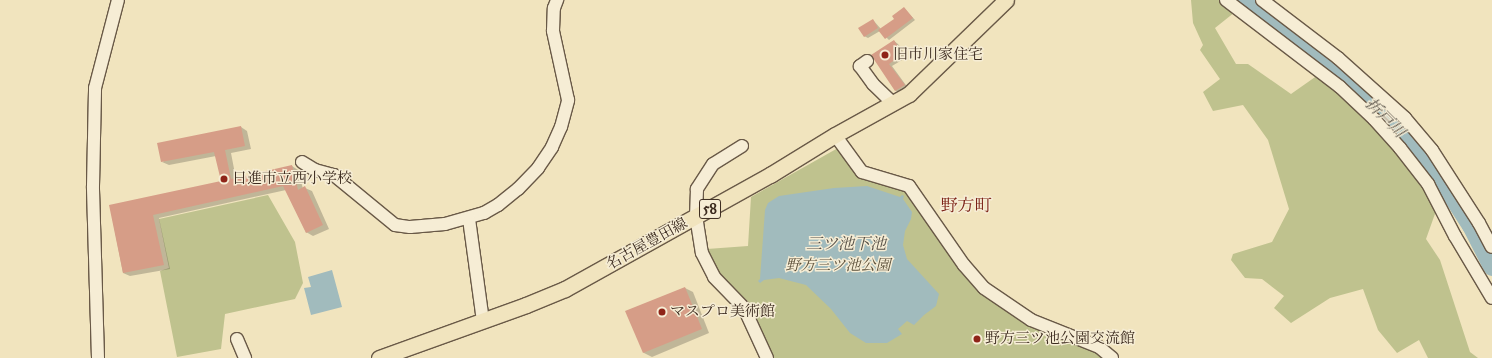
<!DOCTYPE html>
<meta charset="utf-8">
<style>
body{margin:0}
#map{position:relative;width:1492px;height:358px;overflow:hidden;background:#f1e4be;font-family:"IM FELL Great Primer","Noto Serif JP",serif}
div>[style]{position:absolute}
.green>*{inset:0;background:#bfc28e}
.water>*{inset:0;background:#a1bbbd}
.shadow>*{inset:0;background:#0003}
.river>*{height:19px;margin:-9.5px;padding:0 9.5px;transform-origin:9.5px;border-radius:9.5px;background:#a1bbbd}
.building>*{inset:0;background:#d69d87}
.roads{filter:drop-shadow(1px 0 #695947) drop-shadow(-1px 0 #695947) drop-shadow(0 1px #695947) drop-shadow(0 -1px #695947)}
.minor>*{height:12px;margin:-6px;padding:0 6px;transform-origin:6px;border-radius:6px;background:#f6edd5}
.major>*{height:15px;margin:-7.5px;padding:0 7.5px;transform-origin:7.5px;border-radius:7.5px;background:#f1e4be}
.dots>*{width:11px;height:11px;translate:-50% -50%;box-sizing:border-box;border:2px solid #f6edd5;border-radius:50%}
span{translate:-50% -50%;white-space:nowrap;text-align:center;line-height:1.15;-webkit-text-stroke:3px #f6edd5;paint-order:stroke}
.shield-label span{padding:1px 3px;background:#f6edd5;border:1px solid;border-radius:3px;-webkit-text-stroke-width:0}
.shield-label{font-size:14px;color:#3c2b1f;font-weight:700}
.poi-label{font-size:15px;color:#3c2b1f}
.left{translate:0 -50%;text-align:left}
.street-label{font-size:15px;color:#3c2b1f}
.park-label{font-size:15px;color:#5d513b;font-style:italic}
.water-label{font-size:16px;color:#554f46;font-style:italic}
.quarter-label{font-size:17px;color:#7a1f14}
</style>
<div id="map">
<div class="green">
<i style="clip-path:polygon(1191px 0,1220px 0,1235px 12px,1215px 28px,1236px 64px,1248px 64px,1291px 94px,1318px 75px,1367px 118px,1424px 183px,1436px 211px,1426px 239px,1440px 260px,1470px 352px,1478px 358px,1428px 358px,1419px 340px,1397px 353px,1378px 330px,1363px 289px,1330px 298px,1291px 323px,1274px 308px,1284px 296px,1262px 279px,1245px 278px,1231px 260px,1233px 254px,1272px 242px,1289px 209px,1268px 140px,1243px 105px,1213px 111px,1203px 92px,1220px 79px,1200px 50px,1203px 45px,1193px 23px)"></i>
<i style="clip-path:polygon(838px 148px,858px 176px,906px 190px,960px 269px,1031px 324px,1098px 354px,1104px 358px,770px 358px,717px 276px,707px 249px,748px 246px,751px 197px)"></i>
<i style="clip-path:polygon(268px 195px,295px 242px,303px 283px,295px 299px,225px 314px,221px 349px,177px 357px,160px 271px,169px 268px,159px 219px)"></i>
</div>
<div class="water">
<i style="clip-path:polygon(867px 186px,900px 197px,902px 195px,904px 196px,903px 199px,912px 212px,911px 219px,905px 231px,903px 245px,907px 259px,939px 294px,936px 306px,924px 315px,914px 325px,907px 321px,898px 329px,902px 334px,887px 343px,866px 343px,850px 333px,831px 309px,806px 285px,779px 278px,764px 280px,760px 283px,758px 281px,760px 279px,765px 210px,768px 203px,779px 196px,834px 188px)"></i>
<i style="clip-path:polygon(332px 270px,342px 307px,311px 315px,304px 288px,311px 287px,308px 277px)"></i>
</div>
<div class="shadow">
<i style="clip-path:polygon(904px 8px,915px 20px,889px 40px,880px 31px,868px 38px,864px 36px,873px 20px,881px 29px,896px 19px)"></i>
<i style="clip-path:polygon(894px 41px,898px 44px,907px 57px,892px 66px,908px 88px,900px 93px,896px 91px,873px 55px)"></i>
<i style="clip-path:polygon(241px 127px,247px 131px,251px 149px,231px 153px,236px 179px,292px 166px,298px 170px,303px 189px,305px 188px,312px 191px,329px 229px,313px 236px,306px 232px,286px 190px,159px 218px,170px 269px,130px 276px,123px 273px,110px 206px,222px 182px,216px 156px,169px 165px,162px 162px)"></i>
<i style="clip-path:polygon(685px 288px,693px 292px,709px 333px,652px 357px,644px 353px,626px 312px)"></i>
</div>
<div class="river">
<i style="left:1243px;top:0;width:114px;rotate:37.2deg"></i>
<i style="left:1334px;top:69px;width:40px;rotate:41deg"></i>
<i style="left:1364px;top:95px;width:46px;rotate:44.1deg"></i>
<i style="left:1397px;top:127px;width:73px;rotate:50deg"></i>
<i style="left:1444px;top:183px;width:50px;rotate:57.3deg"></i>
<i style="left:1471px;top:225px;width:46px;rotate:62.9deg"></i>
</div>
<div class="building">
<i style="clip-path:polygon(904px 7px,913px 18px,885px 39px,878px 30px,894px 19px,892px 16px)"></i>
<i style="clip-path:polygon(873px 19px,878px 28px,864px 37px,858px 28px)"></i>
<i style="clip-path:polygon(894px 40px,903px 54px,889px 64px,905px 85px,895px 91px,871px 55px)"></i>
<i style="clip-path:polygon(241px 126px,245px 146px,225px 150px,231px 179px,292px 165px,298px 190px,305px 186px,323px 225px,306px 233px,283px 186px,153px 215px,164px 265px,123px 273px,109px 205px,221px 181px,214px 152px,161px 162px,157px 143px)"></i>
<i style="clip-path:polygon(685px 287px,702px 329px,643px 353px,625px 311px)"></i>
</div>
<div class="roads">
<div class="minor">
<i style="left:1226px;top:0;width:143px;rotate:37.3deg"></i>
<i style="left:1340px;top:87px;width:47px;rotate:43.3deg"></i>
<i style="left:1374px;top:119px;width:39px;rotate:48deg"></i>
<i style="left:1400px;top:148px;width:46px;rotate:52.1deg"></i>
<i style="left:1428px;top:184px;width:59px;rotate:62.6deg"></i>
<i style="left:1455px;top:236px;width:72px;rotate:59.2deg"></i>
<i style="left:1262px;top:0;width:96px;rotate:37.3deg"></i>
<i style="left:1338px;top:58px;width:90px;rotate:41.8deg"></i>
<i style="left:1405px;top:118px;width:42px;rotate:49.8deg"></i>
<i style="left:1432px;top:150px;width:87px;rotate:57.2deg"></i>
<i style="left:1479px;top:223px;width:27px;rotate:62deg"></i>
<i style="left:867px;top:61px;width:9px;rotate:144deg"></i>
<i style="left:860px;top:66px;width:22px;rotate:54deg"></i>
<i style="left:873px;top:84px;width:29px;rotate:44deg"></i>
<i style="left:835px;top:135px;width:46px;rotate:53.9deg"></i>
<i style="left:862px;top:172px;width:49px;rotate:16.6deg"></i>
<i style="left:909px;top:186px;width:96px;rotate:55.2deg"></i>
<i style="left:964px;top:265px;width:30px;rotate:49deg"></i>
<i style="left:984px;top:288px;width:57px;rotate:34.2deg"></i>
<i style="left:1031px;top:320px;width:73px;rotate:21.7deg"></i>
<i style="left:1099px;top:347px;width:17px;rotate:40deg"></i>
<i style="left:742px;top:146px;width:34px;rotate:148deg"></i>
<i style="left:713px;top:164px;width:30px;rotate:123deg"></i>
<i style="left:697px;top:189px;width:27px;rotate:92deg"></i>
<i style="left:696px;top:216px;width:37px;rotate:81deg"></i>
<i style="left:702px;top:253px;width:27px;rotate:63deg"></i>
<i style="left:714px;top:277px;width:43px;rotate:45.9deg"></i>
<i style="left:744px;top:308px;width:55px;rotate:65.3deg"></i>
<i style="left:302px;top:162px;width:15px;rotate:32deg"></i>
<i style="left:315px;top:170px;width:20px;rotate:15deg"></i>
<i style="left:334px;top:175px;width:79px;rotate:39.3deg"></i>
<i style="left:395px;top:225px;width:15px;rotate:8deg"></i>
<i style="left:410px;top:227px;width:35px;rotate:-5deg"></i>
<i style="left:445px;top:224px;width:41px;rotate:-15.8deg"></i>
<i style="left:484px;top:213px;width:16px;rotate:-30deg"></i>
<i style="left:498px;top:205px;width:26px;rotate:-39deg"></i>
<i style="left:518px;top:189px;width:29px;rotate:-46deg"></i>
<i style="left:538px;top:168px;width:25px;rotate:-56deg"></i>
<i style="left:552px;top:147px;width:22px;rotate:-66deg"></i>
<i style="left:561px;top:127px;width:28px;rotate:-75deg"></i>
<i style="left:568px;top:100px;width:71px;rotate:-102.3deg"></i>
<i style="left:553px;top:31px;width:23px;rotate:-88deg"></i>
<i style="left:554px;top:8px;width:9px;rotate:-69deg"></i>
<i style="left:469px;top:219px;width:103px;rotate:82.2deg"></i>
<i style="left:237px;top:339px;width:21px;rotate:67deg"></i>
<i style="left:98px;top:358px;width:172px;rotate:-91.7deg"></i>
<i style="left:93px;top:186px;width:98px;rotate:-88.8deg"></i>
<i style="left:95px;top:88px;width:91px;rotate:-75.4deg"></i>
</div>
<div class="major">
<i style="left:379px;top:358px;width:156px;rotate:-19.8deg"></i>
<i style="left:526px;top:305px;width:42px;rotate:-22.3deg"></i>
<i style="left:565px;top:289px;width:235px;rotate:-29.1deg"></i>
<i style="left:770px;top:175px;width:76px;rotate:-31.6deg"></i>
<i style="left:835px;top:135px;width:85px;rotate:-29deg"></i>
<i style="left:909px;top:94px;width:135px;rotate:-44.1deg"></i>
</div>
</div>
<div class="dots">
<i style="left:885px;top:55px;background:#8f2418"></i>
<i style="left:224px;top:179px;background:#8f2418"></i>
<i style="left:662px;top:312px;background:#8f2418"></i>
<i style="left:977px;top:339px;background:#8f2418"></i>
</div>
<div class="shield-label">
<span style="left:710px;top:209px">58</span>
</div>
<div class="poi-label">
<span class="left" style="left:893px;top:55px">旧市川家住宅</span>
<span class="left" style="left:232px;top:179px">日進市立西小学校</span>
<span class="left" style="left:670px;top:312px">マスプロ美術館</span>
<span class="left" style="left:985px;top:339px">野方三ツ池公園交流館</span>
</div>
<div class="street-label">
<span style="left:647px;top:244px;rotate:-29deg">名古屋豊田線</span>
</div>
<div class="park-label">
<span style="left:838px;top:266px">野方三ツ池公園</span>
</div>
<div class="water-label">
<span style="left:1385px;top:118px;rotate:45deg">折戸川</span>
<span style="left:846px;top:244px">三ツ池下池</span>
</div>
<div class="quarter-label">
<span style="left:966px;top:206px">野方町</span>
</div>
</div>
